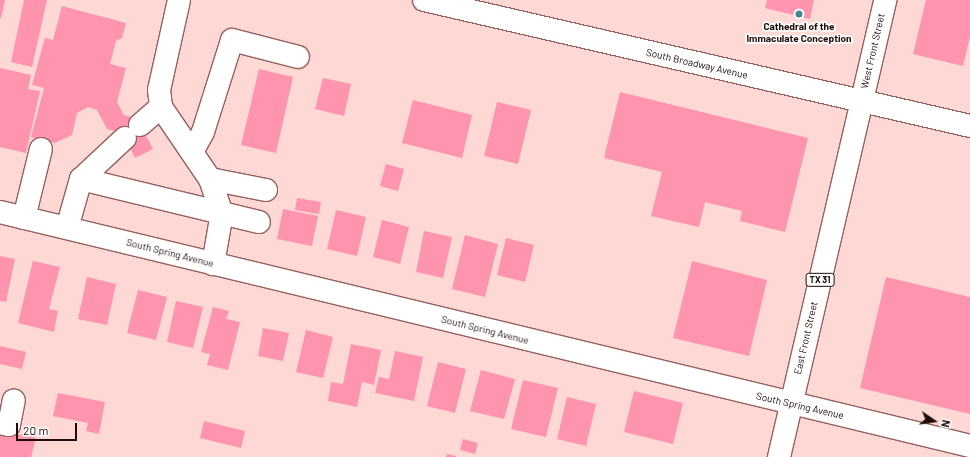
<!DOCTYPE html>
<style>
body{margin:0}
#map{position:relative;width:970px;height:457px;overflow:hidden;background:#fdd8d4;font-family:Barlow,sans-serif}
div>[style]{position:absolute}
.building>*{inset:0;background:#fe94ae}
.roads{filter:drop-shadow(1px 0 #96605c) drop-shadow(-1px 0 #96605c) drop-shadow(0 1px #96605c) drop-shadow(0 -1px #96605c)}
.minor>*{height:22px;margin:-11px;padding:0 11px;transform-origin:11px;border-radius:11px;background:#fff}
.major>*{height:22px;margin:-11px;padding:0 11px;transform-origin:11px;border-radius:11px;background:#fff}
.dots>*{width:11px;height:11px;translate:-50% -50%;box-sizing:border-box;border:2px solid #fff;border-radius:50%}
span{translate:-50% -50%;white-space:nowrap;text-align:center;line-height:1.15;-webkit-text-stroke:3.5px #fff;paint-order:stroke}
.shield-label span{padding:1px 3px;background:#fff;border:1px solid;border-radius:3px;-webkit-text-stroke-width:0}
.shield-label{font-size:9px;color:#1e0a09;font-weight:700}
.poi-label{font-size:10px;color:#1e0a09;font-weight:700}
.street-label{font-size:10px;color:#1e0a09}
.north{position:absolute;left:914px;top:401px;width:40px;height:40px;-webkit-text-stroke:3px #fff;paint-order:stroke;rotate:103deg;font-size:11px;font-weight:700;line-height:16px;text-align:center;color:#1e0a09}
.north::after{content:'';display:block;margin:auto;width:14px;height:18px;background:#1e0a09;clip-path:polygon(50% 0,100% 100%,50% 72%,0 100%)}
.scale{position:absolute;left:16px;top:423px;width:61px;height:18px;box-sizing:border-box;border:2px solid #1e0a09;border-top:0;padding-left:5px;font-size:12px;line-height:14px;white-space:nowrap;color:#1e0a09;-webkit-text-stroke:3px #fff;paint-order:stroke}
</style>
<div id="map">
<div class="building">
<i style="clip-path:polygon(0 0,5px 0,1px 18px,0 18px)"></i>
<i style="clip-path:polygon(24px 0,47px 0,32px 67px,11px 62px)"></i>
<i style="clip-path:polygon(767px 0,814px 0,810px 19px,765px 8px)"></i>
<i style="clip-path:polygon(926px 0,970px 0,970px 36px,963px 66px,913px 54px)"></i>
<i style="clip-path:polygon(62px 6px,126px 23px,122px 38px,116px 41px,110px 64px,126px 68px,117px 102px,124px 115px,137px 119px,153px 149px,135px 158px,123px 133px,107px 129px,97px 110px,88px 107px,77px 113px,72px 135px,55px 143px,31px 137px,44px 88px,32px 85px,45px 38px,53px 40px)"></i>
<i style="clip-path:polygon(0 68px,31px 75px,28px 89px,40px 91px,26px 153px,0 147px)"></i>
<i style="clip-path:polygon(259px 69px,293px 77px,276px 153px,241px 145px)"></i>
<i style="clip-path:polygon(323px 78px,351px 84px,344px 116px,315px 109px)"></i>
<i style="clip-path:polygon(620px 92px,808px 138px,785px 232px,740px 221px,742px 211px,705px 202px,699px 227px,651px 216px,662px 172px,604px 158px)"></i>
<i style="clip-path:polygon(413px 100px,472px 115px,462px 158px,402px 143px)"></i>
<i style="clip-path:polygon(497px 102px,531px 110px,518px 164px,484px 156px)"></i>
<i style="clip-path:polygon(386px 164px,404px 169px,398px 191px,380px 186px)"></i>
<i style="clip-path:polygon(297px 198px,321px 202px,319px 214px,295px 210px)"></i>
<i style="clip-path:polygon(283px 209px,318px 216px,312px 246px,277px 239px)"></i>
<i style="clip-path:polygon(336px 210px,366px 217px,357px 256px,327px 249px)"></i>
<i style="clip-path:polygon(382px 220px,409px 227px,400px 264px,373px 257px)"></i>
<i style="clip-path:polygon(424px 231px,452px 237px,443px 278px,416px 272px)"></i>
<i style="clip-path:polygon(465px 235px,498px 244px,485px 297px,452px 289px)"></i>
<i style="clip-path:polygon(506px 238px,534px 245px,525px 282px,497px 275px)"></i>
<i style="clip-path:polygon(0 256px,15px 259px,6px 302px,0 301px)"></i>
<i style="clip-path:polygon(33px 261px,60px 267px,49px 309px,58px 311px,54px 332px,18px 323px)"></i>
<i style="clip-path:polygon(692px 261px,767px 280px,749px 356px,673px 338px)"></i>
<i style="clip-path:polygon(87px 277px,116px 284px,107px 325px,78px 319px)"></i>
<i style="clip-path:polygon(886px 277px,970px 297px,970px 414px,860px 388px)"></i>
<i style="clip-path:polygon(138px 290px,167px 297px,156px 340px,127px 333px)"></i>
<i style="clip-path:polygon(176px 301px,203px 307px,193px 348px,167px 342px)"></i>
<i style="clip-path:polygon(213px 307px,229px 311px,226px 319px,240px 322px,228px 370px,207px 365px,210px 354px,201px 352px)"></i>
<i style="clip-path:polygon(263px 328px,289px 333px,283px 361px,258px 356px)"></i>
<i style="clip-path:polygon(306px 330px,333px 337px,323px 378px,296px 372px)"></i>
<i style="clip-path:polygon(351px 344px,381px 350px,374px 385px,362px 382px,357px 407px,328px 401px,331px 382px,343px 384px)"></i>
<i style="clip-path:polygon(0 346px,26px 352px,22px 369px,0 364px)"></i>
<i style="clip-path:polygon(395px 351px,423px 357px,414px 401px,375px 393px,379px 377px,389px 379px)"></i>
<i style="clip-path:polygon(438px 362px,466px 369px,455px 413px,427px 406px)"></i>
<i style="clip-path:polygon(481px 370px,515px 379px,504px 419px,470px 411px)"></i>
<i style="clip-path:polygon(523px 380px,558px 388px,546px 437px,511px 429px)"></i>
<i style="clip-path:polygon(634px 391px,683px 403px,673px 444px,624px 432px)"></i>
<i style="clip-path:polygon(58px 393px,105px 402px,99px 434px,86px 431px,88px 423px,53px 416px)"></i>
<i style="clip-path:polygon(567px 397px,596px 404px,586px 446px,557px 439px)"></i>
<i style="clip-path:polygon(204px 421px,245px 431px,241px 448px,200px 438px)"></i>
<i style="clip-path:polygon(0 430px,36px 438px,31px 457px,0 457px)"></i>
<i style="clip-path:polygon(463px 439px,478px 443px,475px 454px,460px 450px)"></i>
<i style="clip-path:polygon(447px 454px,456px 456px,456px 457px,446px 457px)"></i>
</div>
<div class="roads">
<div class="minor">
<i style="left:179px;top:0;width:92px;rotate:102.5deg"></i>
<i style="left:159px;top:90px;width:17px;rotate:83deg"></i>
<i style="left:161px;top:107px;width:87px;rotate:55.8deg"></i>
<i style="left:210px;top:179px;width:36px;rotate:71deg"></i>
<i style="left:222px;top:213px;width:52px;rotate:100deg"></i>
<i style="left:140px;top:125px;width:28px;rotate:-41deg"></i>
<i style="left:192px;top:152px;width:23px;rotate:-61deg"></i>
<i style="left:203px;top:132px;width:96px;rotate:-72.5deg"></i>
<i style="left:232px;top:40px;width:68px;rotate:14.4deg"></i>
<i style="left:81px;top:179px;width:183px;rotate:13.6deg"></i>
<i style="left:210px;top:179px;width:57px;rotate:11.1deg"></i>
<i style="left:0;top:212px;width:998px;rotate:13.56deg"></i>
<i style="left:24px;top:218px;width:71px;rotate:-76.2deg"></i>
<i style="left:67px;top:228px;width:51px;rotate:-74.1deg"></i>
<i style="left:81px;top:179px;width:60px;rotate:-43deg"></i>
<i style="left:0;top:423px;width:9px;rotate:13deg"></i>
<i style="left:9px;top:425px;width:25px;rotate:-79deg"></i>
</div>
<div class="major">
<i style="left:424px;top:0;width:560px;rotate:12.99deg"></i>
<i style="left:779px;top:457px;width:469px;rotate:-76.9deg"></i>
</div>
</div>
<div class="dots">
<i style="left:799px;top:14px;background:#418990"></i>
</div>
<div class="shield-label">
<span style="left:820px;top:280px">TX 31</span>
</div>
<div class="poi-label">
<span style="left:799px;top:32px">Cathedral of the<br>Immaculate Conception</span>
</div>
<div class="street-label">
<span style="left:873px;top:51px;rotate:-77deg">West Front Street</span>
<span style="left:697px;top:64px;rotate:13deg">South Broadway Avenue</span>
<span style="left:170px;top:253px;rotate:14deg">South Spring Avenue</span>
<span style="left:485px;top:330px;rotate:14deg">South Spring Avenue</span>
<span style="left:806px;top:338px;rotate:-77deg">East Front Street</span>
<span style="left:800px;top:406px;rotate:13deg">South Spring Avenue</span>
</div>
<div class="north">N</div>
<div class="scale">20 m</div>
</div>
